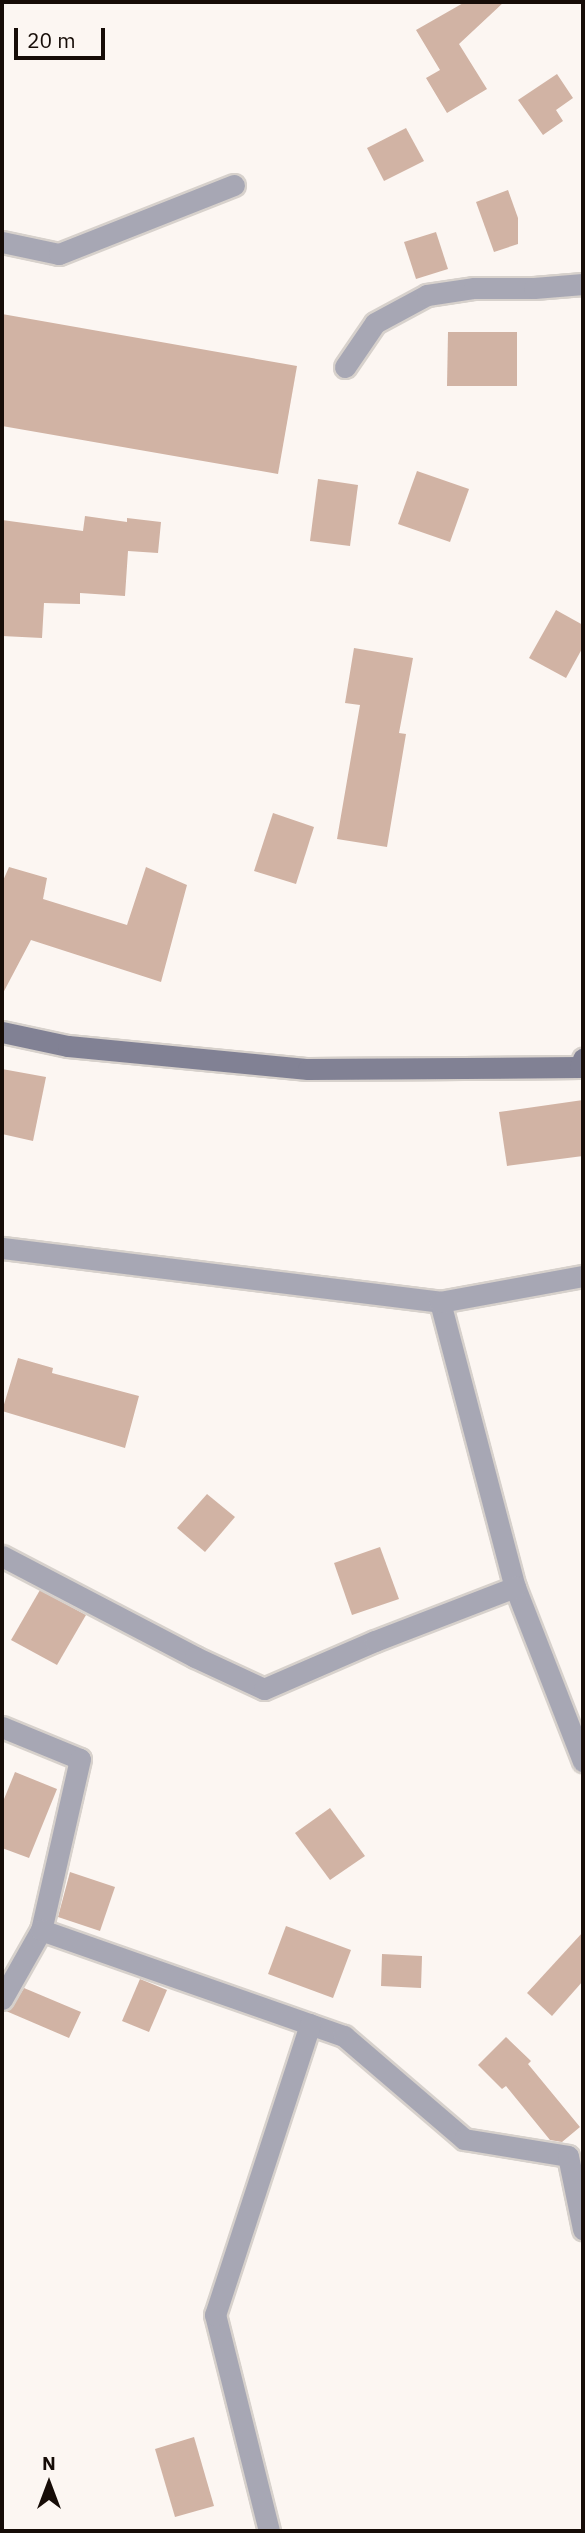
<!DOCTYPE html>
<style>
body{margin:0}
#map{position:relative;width:585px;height:2533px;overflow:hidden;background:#fcf6f2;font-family:"IBM Plex Sans",sans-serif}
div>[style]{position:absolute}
.building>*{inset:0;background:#d1b3a4}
.roads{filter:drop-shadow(2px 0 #d7d1cc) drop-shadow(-2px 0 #d7d1cc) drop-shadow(0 2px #d7d1cc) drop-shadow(0 -2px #d7d1cc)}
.street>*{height:21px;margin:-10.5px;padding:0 10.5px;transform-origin:10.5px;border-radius:10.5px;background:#a7a7b4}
.secondary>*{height:21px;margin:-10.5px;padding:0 10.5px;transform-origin:10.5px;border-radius:10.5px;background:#818194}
span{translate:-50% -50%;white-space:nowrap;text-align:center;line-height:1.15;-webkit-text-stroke:5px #fcf6f2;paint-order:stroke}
.frame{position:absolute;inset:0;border:4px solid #160c07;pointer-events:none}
.north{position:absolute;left:14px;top:2449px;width:70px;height:70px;-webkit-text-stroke:5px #fcf6f2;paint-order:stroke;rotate:0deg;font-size:19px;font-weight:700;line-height:28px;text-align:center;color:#160c07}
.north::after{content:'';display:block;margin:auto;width:24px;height:32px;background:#160c07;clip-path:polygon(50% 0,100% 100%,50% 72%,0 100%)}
.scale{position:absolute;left:14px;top:28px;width:91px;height:32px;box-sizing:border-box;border:4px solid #160c07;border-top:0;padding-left:9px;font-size:21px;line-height:24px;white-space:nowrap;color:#160c07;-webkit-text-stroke:5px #fcf6f2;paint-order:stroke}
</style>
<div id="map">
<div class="building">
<i style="clip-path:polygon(465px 2px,504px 2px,459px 44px,487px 89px,447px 113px,426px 78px,440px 70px,416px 30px)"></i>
<i style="clip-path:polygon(557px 74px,573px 98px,556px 110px,563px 121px,543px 135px,518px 100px)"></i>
<i style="clip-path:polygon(406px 128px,424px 161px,384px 181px,367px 148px)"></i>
<i style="clip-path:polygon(508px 190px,518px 218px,518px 244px,494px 252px,476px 202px)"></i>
<i style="clip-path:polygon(436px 232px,448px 269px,416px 279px,404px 242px)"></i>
<i style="clip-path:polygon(2px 314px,297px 366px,278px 474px,2px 426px)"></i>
<i style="clip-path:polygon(448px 332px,517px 332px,517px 386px,447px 386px)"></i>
<i style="clip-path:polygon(417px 471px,469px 489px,450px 542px,398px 524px)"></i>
<i style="clip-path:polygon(318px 479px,358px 485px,350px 546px,310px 541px)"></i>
<i style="clip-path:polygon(85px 516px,127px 522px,127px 518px,161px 522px,158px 553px,128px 551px,125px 596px,80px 593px,80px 604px,44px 603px,42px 638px,2px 636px,2px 520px,83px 531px)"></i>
<i style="clip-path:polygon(556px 610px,583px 625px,583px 647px,566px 678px,529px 658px)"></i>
<i style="clip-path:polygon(354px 648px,413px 658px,399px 733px,406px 734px,387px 847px,337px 839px,360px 705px,345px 703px)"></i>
<i style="clip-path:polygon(273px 813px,314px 827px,296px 884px,254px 871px)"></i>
<i style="clip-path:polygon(9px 867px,47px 878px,43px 899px,127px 925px,146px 867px,187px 885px,161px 982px,31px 940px,2px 995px,2px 883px)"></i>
<i style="clip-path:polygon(2px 1069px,46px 1077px,33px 1141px,2px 1134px)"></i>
<i style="clip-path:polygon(583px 1100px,583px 1156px,507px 1166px,499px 1112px)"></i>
<i style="clip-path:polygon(18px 1358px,53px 1368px,52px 1373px,139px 1396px,125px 1448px,2px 1411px)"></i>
<i style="clip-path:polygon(207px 1494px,235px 1517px,205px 1552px,177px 1528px)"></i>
<i style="clip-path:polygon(380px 1547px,399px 1599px,352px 1615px,334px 1563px)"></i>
<i style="clip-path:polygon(40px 1590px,86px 1615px,57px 1665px,11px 1640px)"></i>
<i style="clip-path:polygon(15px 1772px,57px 1789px,29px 1858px,2px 1848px,2px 1804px)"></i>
<i style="clip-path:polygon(330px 1808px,365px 1856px,330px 1880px,295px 1833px)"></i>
<i style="clip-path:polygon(70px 1872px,115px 1887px,100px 1931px,58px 1917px)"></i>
<i style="clip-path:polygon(286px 1926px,351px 1950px,333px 1998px,268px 1974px)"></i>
<i style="clip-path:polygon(583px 1932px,583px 1981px,552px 2016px,527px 1993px)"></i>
<i style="clip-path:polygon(382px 1954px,422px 1956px,421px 1988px,381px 1986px)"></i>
<i style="clip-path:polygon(140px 1979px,167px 1990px,149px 2032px,122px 2021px)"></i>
<i style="clip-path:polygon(24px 1988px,81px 2012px,69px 2038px,6px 2011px,13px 2006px)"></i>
<i style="clip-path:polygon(506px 2037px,531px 2061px,528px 2064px,580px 2127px,562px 2142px,550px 2140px,506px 2086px,502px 2089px,478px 2065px)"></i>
<i style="clip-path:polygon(194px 2437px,214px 2506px,175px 2517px,155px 2449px)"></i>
</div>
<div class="roads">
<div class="street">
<i style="left:2px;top:242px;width:58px;rotate:11.9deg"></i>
<i style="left:59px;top:254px;width:188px;rotate:-21.5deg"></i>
<i style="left:345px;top:367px;width:53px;rotate:-55.7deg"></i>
<i style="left:375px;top:323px;width:59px;rotate:-28.3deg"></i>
<i style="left:427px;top:295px;width:48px;rotate:-8.5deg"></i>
<i style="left:474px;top:288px;width:60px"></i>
<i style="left:534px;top:288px;width:49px;rotate:-4.7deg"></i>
<i style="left:2px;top:1248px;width:441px;rotate:7deg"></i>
<i style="left:440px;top:1302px;width:295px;rotate:75.3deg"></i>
<i style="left:515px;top:1587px;width:187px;rotate:68.7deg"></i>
<i style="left:440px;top:1302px;width:145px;rotate:-10.3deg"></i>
<i style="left:2px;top:1556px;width:218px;rotate:27.6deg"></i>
<i style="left:195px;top:1657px;width:76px;rotate:24.9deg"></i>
<i style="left:264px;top:1689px;width:121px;rotate:-23.4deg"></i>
<i style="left:375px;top:1641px;width:150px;rotate:-21.1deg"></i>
<i style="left:2px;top:1727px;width:84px;rotate:22.3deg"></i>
<i style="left:80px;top:1759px;width:175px;rotate:102.8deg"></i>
<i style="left:2px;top:1999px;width:79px;rotate:-60.5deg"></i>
<i style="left:41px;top:1930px;width:321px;rotate:19.3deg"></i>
<i style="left:344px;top:2036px;width:158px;rotate:40.6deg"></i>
<i style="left:464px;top:2139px;width:105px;rotate:9.3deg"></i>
<i style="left:568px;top:2156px;width:75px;rotate:78.4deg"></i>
<i style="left:269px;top:2531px;width:223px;rotate:-104deg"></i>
<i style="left:215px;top:2315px;width:306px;rotate:-71.9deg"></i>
</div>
<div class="secondary">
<i style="left:2px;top:1032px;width:67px;rotate:12deg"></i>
<i style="left:68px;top:1046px;width:241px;rotate:5.5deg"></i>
<i style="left:308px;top:1069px;width:272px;rotate:-0.4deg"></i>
<i style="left:580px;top:1067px;width:9px;rotate:-69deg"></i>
</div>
</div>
<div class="frame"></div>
<div class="north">N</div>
<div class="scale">20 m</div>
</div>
